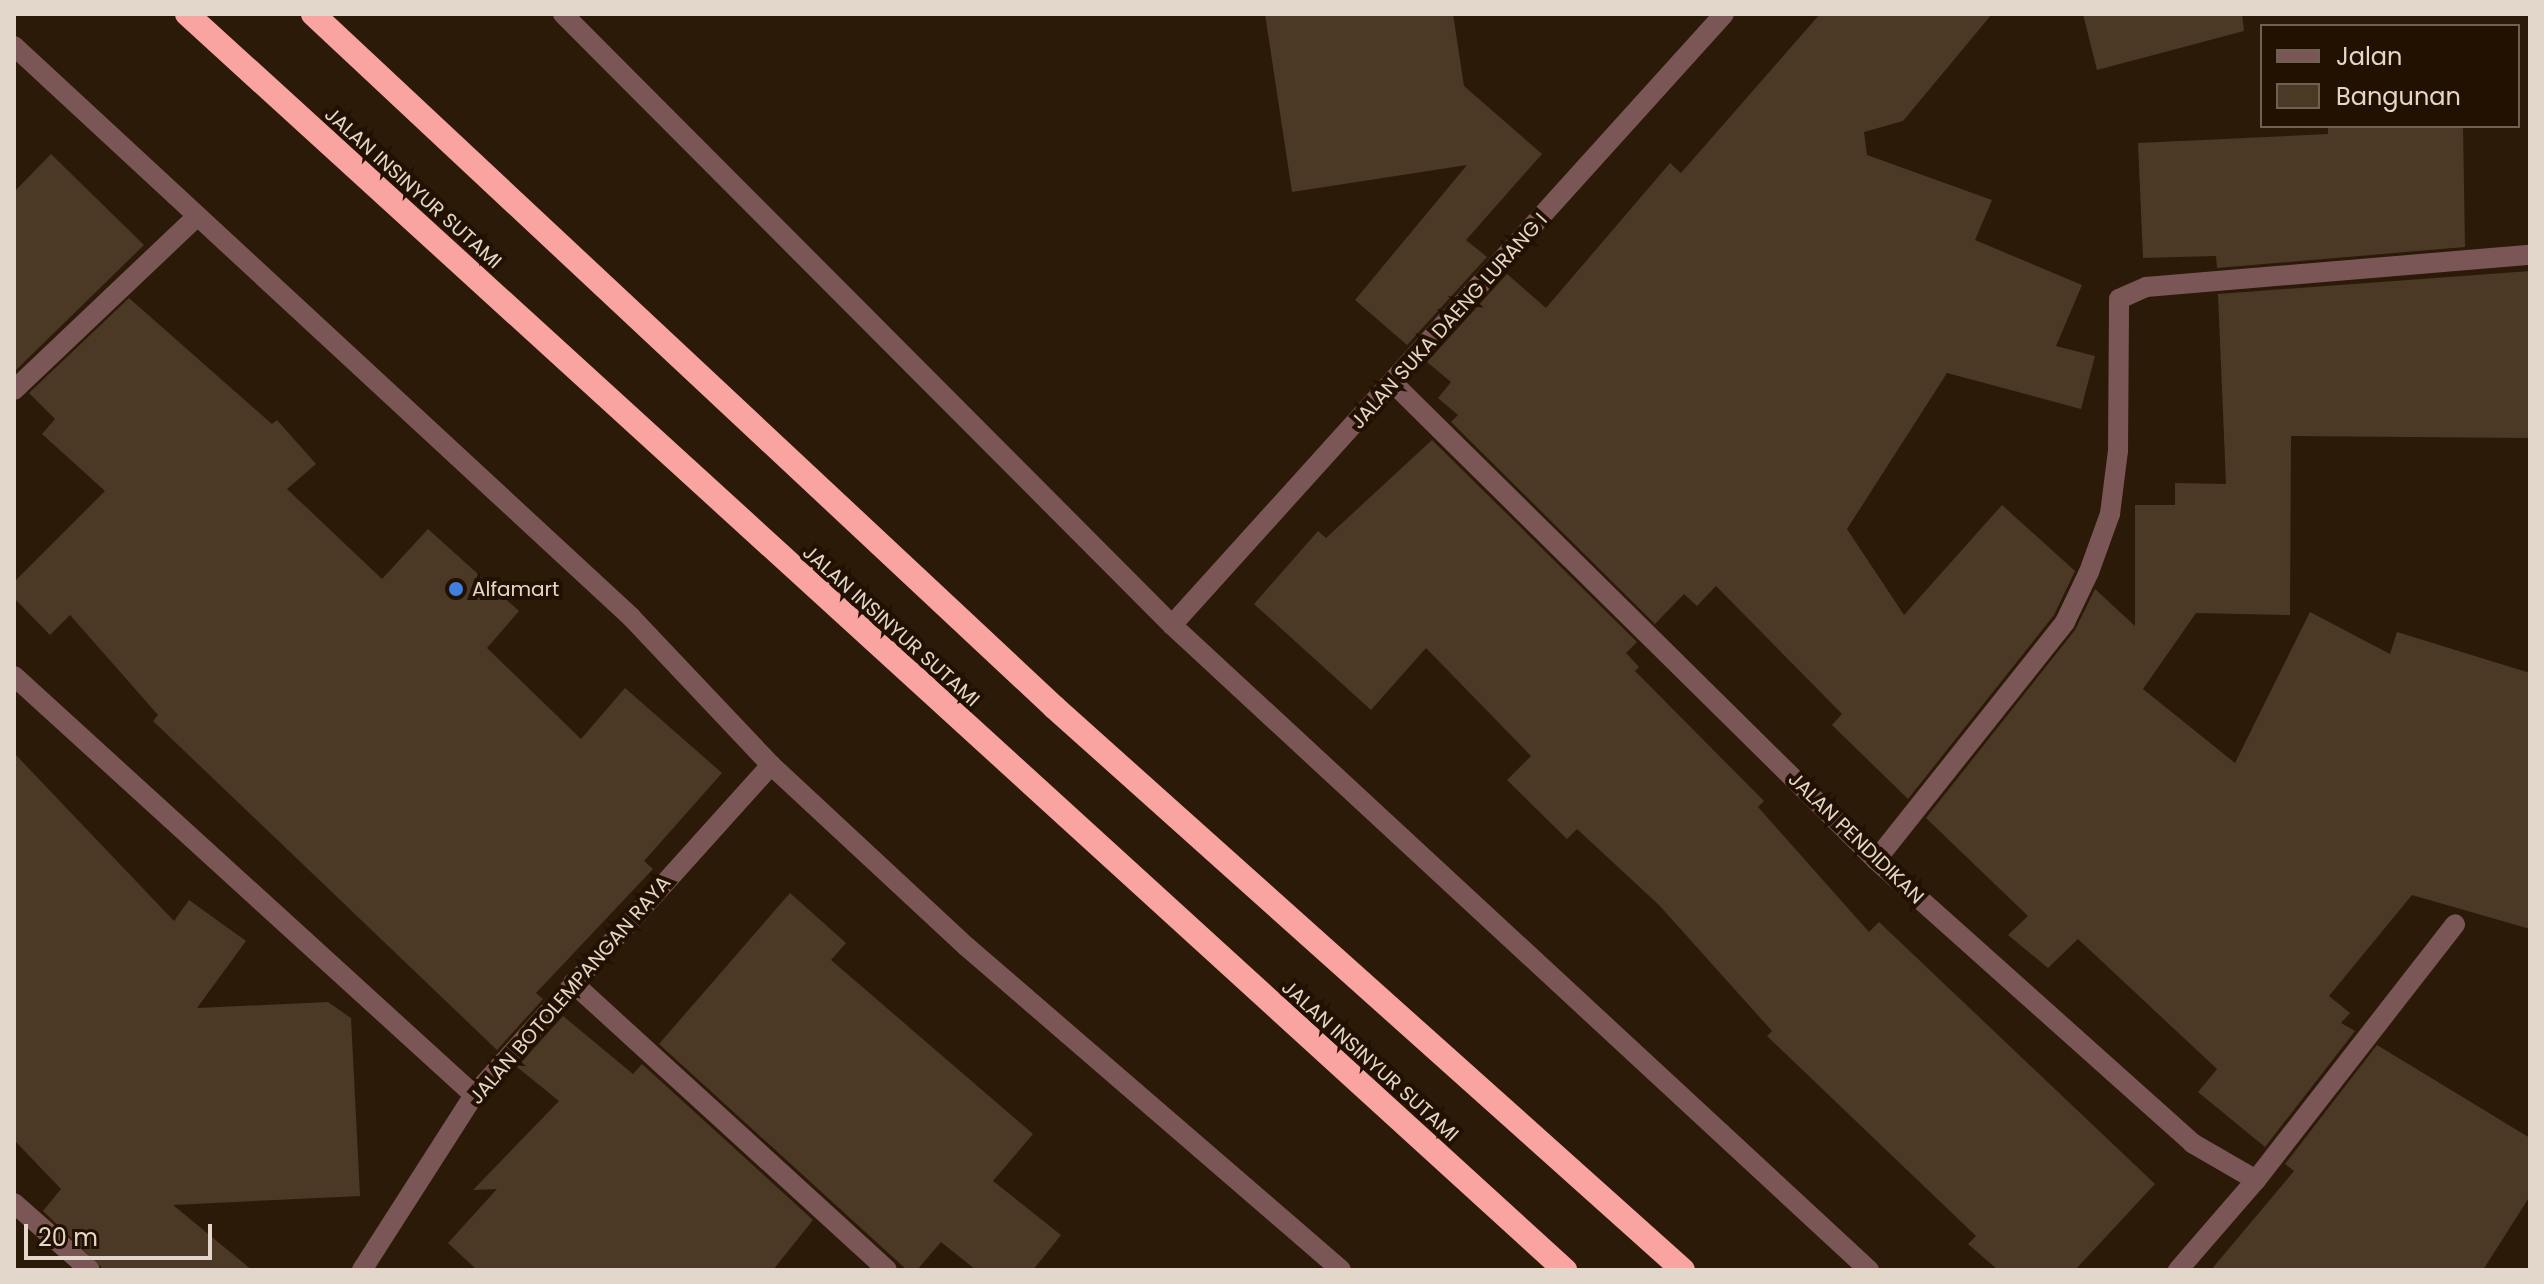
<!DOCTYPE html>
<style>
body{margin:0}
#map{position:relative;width:2544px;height:1284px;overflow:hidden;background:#2c1a08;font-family:Poppins,sans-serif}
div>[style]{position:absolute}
.building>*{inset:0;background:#4b3825}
.minor>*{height:20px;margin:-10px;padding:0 10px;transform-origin:10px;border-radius:10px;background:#7a5756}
.highway>*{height:24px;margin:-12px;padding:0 12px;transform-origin:12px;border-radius:12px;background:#faa4a2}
.dots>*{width:22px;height:22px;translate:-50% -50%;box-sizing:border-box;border:4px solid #221101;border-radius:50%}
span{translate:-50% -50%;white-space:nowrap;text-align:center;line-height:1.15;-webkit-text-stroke:8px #221101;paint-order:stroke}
.street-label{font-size:20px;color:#e3d7cc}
.poi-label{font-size:20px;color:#e3d7cc}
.left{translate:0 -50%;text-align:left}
.frame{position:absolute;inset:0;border:16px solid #e3d7cc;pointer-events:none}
.legend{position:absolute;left:2260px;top:24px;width:260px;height:104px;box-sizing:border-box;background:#221101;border:2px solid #6f6052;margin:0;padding:10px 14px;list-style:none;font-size:24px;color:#e3d7cc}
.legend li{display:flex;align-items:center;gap:16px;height:40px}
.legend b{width:40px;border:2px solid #6f6052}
.scale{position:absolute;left:24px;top:1224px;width:188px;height:36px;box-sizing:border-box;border:4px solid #e3d7cc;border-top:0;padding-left:10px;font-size:24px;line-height:28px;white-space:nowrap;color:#e3d7cc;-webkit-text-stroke:6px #221101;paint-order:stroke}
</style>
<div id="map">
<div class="building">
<i style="clip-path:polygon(1265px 14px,1453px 14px,1464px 86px,1542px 154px,1466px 240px,1487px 257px,1407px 345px,1355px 300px,1467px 165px,1292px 192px)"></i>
<i style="clip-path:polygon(1820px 14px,1992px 14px,1903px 121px,1864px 132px,1867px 155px,1992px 200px,1975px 240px,2082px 285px,2056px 346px,2095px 356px,2081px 409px,1947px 373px,1847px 529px,1904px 615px,2002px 505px,2075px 571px,2054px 615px,1908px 799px,1832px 725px,1842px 714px,1716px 586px,1697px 606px,1684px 594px,1655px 624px,1451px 422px,1458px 415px,1438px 398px,1451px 382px,1427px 362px,1507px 274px,1546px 308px,1670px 163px,1681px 173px)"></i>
<i style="clip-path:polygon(2083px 14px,2242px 14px,2244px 31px,2097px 70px)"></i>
<i style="clip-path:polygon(2328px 126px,2463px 126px,2465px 247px,2217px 268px,2216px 256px,2143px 258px,2138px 143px,2328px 134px)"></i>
<i style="clip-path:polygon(51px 154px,144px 245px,14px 372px,14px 192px)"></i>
<i style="clip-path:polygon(2530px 271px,2530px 438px,2291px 436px,2290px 615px,2196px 613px,2143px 689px,2235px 763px,2310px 612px,2390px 654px,2397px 632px,2530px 673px,2530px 929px,2412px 895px,2329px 996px,2350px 1013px,2341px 1023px,2355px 1031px,2265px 1147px,2198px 1092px,2217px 1069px,2078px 939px,2048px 968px,2008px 935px,2028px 916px,1926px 818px,2075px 630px,2095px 589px,2135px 626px,2135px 505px,2175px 505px,2175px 483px,2226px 484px,2218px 294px)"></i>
<i style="clip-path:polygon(129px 298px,272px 424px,277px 420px,316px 464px,287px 489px,382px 579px,428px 529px,519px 611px,487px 648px,581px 739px,625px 688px,722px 773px,644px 861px,653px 869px,536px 993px,543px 999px,497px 1050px,153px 721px,158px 715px,70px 615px,50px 635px,14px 598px,14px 582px,105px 491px,42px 434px,55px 419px,29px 393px)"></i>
<i style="clip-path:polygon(1432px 440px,1637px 642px,1626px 653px,1639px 667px,1635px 671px,1764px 801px,1758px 807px,1869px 932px,1879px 922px,2155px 1184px,2075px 1270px,1998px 1270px,1968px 1244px,1976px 1236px,1767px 1036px,1772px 1031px,1659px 905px,1577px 829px,1567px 839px,1507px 780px,1531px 756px,1426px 648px,1371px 710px,1254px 604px,1318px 531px,1326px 538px)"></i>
<i style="clip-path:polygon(14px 753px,174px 921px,189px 900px,246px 941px,197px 1008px,328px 1002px,351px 1018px,360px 1196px,173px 1205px,252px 1270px,104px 1270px,43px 1211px,61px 1189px,14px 1140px)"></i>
<i style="clip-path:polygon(790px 893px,846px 943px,831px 960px,1033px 1134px,993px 1181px,1061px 1235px,1033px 1270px,976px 1270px,941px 1242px,917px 1270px,907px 1270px,659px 1044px)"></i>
<i style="clip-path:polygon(563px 1016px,633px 1074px,642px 1064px,813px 1220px,773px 1270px,477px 1270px,448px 1243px,497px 1189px,473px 1190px,559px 1101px,517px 1067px)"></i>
<i style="clip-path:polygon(2377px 1045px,2530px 1138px,2530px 1196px,2483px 1270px,2211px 1270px,2294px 1171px,2285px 1164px)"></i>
</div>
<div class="minor">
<i style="left:563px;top:14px;width:863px;rotate:45.09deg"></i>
<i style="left:1172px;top:625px;width:950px;rotate:42.78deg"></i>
<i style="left:14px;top:46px;width:841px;rotate:42.78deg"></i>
<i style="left:631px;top:617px;width:204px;rotate:46.6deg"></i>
<i style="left:771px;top:765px;width:267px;rotate:42.9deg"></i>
<i style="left:967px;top:947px;width:494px;rotate:40.8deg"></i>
<i style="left:1394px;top:384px;width:677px;rotate:44.64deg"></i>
<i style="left:1876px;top:860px;width:424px;rotate:41.8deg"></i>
<i style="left:2192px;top:1143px;width:74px;rotate:30deg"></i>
<i style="left:2256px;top:1180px;width:119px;rotate:130.9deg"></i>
<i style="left:14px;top:390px;width:251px;rotate:-43.5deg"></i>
<i style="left:1172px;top:625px;width:823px;rotate:-47.9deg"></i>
<i style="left:14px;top:676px;width:622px;rotate:42.33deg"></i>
<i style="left:1876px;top:860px;width:304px;rotate:-51.5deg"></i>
<i style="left:2065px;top:622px;width:55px;rotate:-64.4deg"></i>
<i style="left:2089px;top:572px;width:62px;rotate:-70.1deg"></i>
<i style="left:2110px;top:514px;width:64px;rotate:-82.8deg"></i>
<i style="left:2118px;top:451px;width:152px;rotate:-89.6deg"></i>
<i style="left:2119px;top:299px;width:30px;rotate:-24deg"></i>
<i style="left:2146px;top:287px;width:385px;rotate:-4.8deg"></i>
<i style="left:573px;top:983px;width:425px;rotate:42.4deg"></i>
<i style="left:2256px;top:1180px;width:324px;rotate:-52.1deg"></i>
<i style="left:14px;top:1203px;width:101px;rotate:41.4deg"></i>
<i style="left:362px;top:1270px;width:208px;rotate:-57.4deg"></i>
<i style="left:474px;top:1095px;width:444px;rotate:-48deg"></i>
</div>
<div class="highway">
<i style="left:187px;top:14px;width:1865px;rotate:42.35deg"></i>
<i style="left:313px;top:14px;width:1015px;rotate:43.08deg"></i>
<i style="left:1054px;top:707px;width:844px;rotate:41.83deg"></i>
</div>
<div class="dots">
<i style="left:456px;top:589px;background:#3f7fe0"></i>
</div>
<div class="street-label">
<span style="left:413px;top:188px;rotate:42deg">JALAN INSINYUR SUTAMI</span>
<span style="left:1449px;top:321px;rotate:-48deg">JALAN SUKA DAENG LURANG I</span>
<span style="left:891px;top:626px;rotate:42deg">JALAN INSINYUR SUTAMI</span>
<span style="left:1856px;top:838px;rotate:44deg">JALAN PENDIDIKAN</span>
<span style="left:570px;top:990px;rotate:-49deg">JALAN BOTOLEMPANGAN RAYA</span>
<span style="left:1370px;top:1061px;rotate:42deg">JALAN INSINYUR SUTAMI</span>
</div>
<div class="poi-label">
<span class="left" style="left:472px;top:589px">Alfamart</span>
</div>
<div class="frame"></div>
<ul class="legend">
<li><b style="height:10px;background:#7a5756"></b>Jalan</li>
<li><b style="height:22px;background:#4b3825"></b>Bangunan</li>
</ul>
<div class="scale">20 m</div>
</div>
